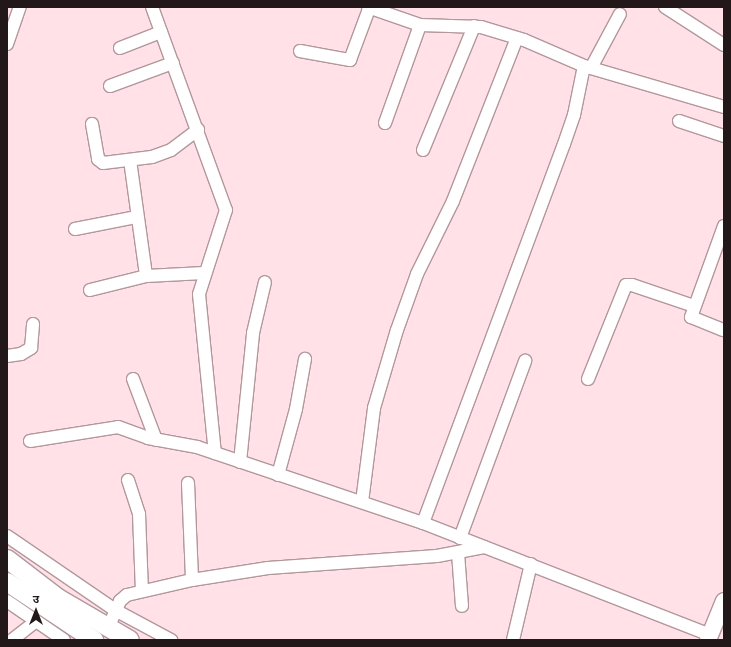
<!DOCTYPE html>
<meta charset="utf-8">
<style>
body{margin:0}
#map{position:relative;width:731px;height:647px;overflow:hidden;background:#ffe1e7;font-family:Jost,"Noto Sans Devanagari",sans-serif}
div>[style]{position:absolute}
.roads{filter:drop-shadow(1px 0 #b2979c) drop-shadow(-1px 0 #b2979c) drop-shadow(0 1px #b2979c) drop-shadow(0 -1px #b2979c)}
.minor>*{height:12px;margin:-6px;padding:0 6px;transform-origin:6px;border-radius:6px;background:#fff}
.major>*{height:16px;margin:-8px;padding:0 8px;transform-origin:8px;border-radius:8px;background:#fff}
.highway>*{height:18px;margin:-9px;padding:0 9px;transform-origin:9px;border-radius:9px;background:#fff}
span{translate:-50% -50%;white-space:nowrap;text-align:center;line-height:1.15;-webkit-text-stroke:4px #fff;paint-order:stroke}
.frame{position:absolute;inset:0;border:8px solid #22181a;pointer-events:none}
.north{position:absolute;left:16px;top:591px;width:40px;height:40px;-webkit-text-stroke:3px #fff;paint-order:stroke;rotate:0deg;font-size:11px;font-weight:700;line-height:16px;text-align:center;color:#22181a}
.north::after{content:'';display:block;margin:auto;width:14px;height:18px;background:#22181a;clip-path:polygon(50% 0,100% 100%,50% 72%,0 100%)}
</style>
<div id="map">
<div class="roads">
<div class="minor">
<i style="left:152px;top:7px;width:216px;rotate:70deg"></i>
<i style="left:226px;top:210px;width:88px;rotate:107.8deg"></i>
<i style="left:199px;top:294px;width:160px;rotate:84.3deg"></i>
<i style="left:368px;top:7px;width:55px;rotate:19.1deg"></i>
<i style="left:420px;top:25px;width:61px;rotate:1.9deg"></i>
<i style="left:481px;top:27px;width:45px;rotate:16.8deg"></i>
<i style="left:524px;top:40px;width:65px;rotate:23.4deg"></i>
<i style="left:584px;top:66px;width:146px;rotate:16.3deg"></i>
<i style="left:665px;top:7px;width:70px;rotate:32.8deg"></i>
<i style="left:7px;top:44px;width:39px;rotate:-71deg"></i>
<i style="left:120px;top:48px;width:44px;rotate:-21.3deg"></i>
<i style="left:300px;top:51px;width:51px;rotate:10.2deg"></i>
<i style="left:350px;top:60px;width:54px;rotate:-69.6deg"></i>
<i style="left:591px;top:68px;width:61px;rotate:-61.8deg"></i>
<i style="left:110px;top:86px;width:67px;rotate:-20.1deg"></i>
<i style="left:679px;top:121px;width:47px;rotate:18.4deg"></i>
<i style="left:385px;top:123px;width:104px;rotate:-70.3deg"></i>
<i style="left:92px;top:124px;width:36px;rotate:80deg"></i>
<i style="left:98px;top:159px;width:6px;rotate:39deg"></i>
<i style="left:103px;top:163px;width:49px;rotate:-7deg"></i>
<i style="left:152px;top:157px;width:20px;rotate:-20deg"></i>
<i style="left:171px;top:150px;width:34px;rotate:-37deg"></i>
<i style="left:423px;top:150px;width:134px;rotate:-67.6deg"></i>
<i style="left:130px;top:160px;width:117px;rotate:82.1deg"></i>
<i style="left:146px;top:276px;width:58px;rotate:-3deg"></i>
<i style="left:724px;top:226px;width:97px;rotate:109.9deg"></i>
<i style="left:691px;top:317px;width:35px;rotate:22deg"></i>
<i style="left:75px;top:229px;width:63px;rotate:-11deg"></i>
<i style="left:90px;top:290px;width:58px;rotate:-14deg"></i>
<i style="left:7px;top:356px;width:14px;rotate:-8deg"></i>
<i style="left:21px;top:354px;width:12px;rotate:-31deg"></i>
<i style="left:31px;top:348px;width:24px;rotate:-85deg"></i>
<i style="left:133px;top:379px;width:65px;rotate:69.3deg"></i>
<i style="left:588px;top:379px;width:101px;rotate:-68deg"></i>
<i style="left:626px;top:285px;width:6px"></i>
<i style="left:632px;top:285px;width:65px;rotate:18.7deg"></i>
<i style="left:30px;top:441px;width:89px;rotate:-9deg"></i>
<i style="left:118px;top:427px;width:32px;rotate:20deg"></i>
<i style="left:148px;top:438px;width:50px;rotate:10.4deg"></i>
<i style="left:197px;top:447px;width:238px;rotate:18.6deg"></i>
<i style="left:423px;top:523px;width:308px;rotate:21.3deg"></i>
<i style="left:240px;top:462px;width:130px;rotate:-84.2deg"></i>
<i style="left:253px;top:333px;width:52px;rotate:-76.8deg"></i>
<i style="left:278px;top:475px;width:68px;rotate:-74.7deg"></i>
<i style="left:296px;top:409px;width:51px;rotate:-79.8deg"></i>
<i style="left:128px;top:480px;width:36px;rotate:72deg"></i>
<i style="left:139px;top:514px;width:77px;rotate:87.8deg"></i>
<i style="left:188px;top:483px;width:97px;rotate:87.6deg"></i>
<i style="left:362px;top:502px;width:95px;rotate:-82.7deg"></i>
<i style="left:374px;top:408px;width:81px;rotate:-73.6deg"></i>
<i style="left:397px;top:330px;width:59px;rotate:-70.3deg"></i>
<i style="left:417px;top:274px;width:81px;rotate:-63.7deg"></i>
<i style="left:453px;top:201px;width:175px;rotate:-68.6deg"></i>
<i style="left:423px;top:523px;width:404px;rotate:-69.6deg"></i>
<i style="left:564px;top:144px;width:31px;rotate:-71deg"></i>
<i style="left:574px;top:115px;width:50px;rotate:-78.5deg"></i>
<i style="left:7px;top:536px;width:131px;rotate:34.4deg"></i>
<i style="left:115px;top:610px;width:64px;rotate:28.2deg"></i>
<i style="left:460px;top:538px;width:189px;rotate:-69.8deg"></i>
<i style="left:458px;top:553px;width:53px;rotate:85.7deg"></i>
<i style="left:7px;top:601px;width:69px;rotate:34.4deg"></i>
<i style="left:108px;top:628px;width:30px;rotate:-66deg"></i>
<i style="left:120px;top:601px;width:9px;rotate:-41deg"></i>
<i style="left:127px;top:595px;width:67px;rotate:-13deg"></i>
<i style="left:192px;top:580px;width:77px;rotate:-9deg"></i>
<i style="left:268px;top:568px;width:169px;rotate:-4.1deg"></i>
<i style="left:437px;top:556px;width:48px;rotate:-10.8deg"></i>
<i style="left:12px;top:640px;width:29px;rotate:-38deg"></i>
<i style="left:513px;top:640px;width:78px;rotate:-76.7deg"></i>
</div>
<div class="major">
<i style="left:708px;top:640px;width:42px;rotate:-67.7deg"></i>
</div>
<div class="highway">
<i style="left:7px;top:559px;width:64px;rotate:37.4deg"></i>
<i style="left:58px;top:598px;width:83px;rotate:30.3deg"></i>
<i style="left:7px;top:582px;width:105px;rotate:33.7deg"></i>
</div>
</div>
<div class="frame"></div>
<div class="north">उ</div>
</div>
